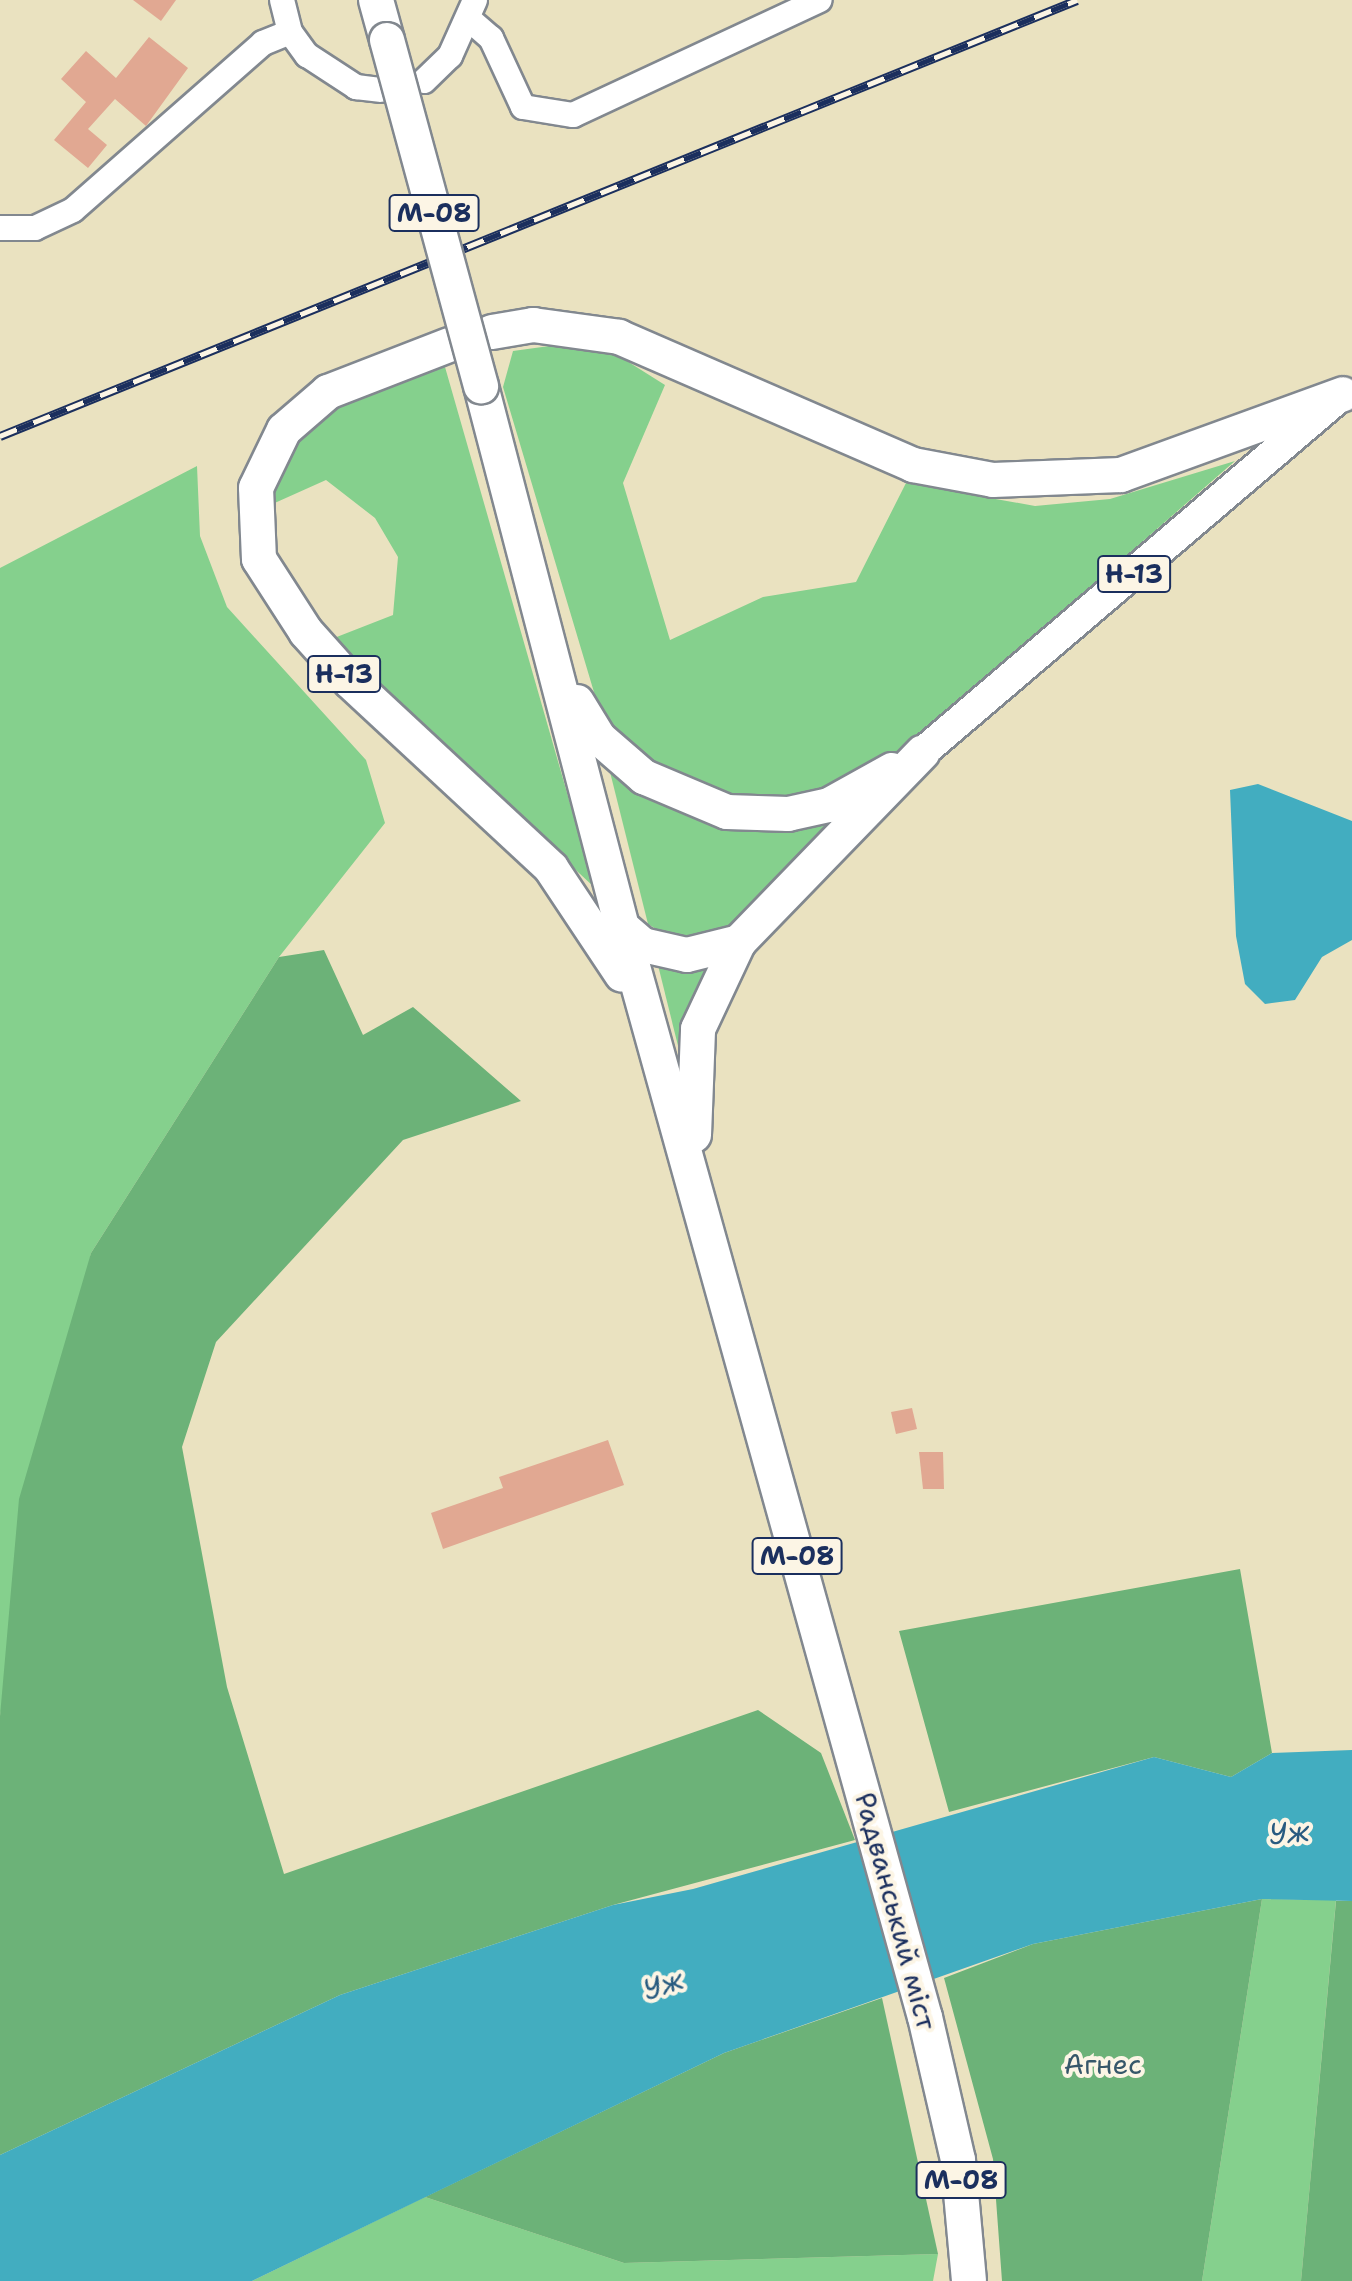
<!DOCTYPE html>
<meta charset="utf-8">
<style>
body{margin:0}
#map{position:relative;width:1352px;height:2281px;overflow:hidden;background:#eae2c0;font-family:"Shantell Sans",sans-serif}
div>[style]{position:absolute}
.green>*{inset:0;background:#85d08d}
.forest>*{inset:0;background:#6cb278}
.water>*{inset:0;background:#42adc0}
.building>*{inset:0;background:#e1a892}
.roads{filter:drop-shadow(2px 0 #82888f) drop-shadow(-2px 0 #82888f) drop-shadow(0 2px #82888f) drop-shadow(0 -2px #82888f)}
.minor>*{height:24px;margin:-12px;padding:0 12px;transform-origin:12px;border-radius:12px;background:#fff}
.major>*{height:30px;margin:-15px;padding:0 15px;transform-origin:15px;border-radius:15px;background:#fff}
.highway>*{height:34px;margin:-17px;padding:0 17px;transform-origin:17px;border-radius:17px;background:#fff}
.rail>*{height:9px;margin-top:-4.5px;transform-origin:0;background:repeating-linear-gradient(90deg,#fcf5e5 0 18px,#1b2f5e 0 36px);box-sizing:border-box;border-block:2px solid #1b2f5e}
.bridges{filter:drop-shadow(2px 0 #82888f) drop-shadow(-2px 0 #82888f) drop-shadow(0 2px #82888f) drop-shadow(0 -2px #82888f)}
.highway-bridge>*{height:34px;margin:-17px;padding:0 17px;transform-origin:17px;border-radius:17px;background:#fff}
span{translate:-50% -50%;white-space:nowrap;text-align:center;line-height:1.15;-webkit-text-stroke:8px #fcf5e5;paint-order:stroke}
.shield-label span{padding:2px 6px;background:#fcf5e5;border:2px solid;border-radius:6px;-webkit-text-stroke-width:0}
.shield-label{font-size:26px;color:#1b2f5e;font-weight:700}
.street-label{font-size:28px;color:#1b2f5e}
.park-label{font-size:28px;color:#36576a}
.water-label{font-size:30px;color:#295b80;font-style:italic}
</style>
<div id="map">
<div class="green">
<i style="clip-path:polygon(564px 344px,611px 351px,665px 385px,623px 483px,670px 640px,763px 597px,856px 582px,906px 483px,1035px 506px,1110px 499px,1235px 461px,909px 745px,851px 784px,803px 803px,718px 801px,624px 751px,599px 709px,503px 387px,513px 351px)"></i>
<i style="clip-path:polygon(445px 367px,594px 887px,329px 640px,393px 615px,398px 557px,375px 518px,326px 480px,268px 506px,285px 453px,312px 421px,373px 387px)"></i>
<i style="clip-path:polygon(197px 466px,200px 536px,227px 607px,366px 760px,385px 823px,279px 957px,91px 1253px,0 1716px,0 568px)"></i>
<i style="clip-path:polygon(609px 768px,624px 777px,840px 815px,739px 922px,699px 940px,664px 934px,648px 924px)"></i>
<i style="clip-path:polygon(656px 957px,720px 960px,682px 1062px)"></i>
<i style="clip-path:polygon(1262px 1899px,1336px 1900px,1301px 2281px,1202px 2281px)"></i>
<i style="clip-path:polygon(425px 2197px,624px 2263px,938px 2254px,933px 2281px,252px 2281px)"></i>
</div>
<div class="forest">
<i style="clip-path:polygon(324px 950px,363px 1035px,413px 1007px,521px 1101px,403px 1140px,216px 1342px,182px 1447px,227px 1687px,284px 1874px,758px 1710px,821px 1753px,855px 1840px,613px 1905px,340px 1995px,0 2155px,0 1716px,19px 1499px,91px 1253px,279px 957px)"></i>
<i style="clip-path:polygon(1240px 1569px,1272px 1753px,1231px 1777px,1154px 1757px,949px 1812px,899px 1631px)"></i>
<i style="clip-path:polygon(1262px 1899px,1202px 2281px,1002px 2281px,993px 2159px,944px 1978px,1033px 1944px)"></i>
<i style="clip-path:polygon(1336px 1901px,1352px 1901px,1352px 2281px,1301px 2281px)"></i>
<i style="clip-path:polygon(882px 1998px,938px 2254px,624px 2263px,425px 2197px,724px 2053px)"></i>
</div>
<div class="water">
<i style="clip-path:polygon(1258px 784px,1352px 821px,1352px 940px,1322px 957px,1295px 1000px,1265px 1004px,1245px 984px,1236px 936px,1230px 790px)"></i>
<i style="clip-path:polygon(1352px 1750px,1352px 1901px,1262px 1899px,1033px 1944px,724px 2053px,252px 2281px,0 2281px,0 2155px,340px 1995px,613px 1905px,693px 1889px,1154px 1757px,1231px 1777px,1272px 1753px)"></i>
</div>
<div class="building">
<i style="clip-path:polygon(133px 0,176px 0,161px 21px)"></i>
<i style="clip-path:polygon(149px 37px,188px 68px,146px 126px,115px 99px,88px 129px,107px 145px,88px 168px,54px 140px,86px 102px,61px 79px,86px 51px,116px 78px)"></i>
<i style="clip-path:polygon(912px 1408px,917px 1429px,896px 1434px,891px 1412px)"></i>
<i style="clip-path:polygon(608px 1440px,624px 1485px,443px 1549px,431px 1513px,503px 1488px,499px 1477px)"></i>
<i style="clip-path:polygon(919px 1452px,943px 1452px,944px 1489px,923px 1489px)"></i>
</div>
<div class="roads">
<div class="minor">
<i style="left:282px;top:0;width:33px;rotate:76deg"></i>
<i style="left:290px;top:32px;width:29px;rotate:54deg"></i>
<i style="left:307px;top:55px;width:59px;rotate:33.1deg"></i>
<i style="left:356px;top:87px;width:24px;rotate:7deg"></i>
<i style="left:470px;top:20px;width:28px;rotate:41deg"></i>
<i style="left:491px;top:38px;width:76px;rotate:65.1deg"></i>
<i style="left:523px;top:107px;width:51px;rotate:9.1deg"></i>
<i style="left:573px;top:115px;width:272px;rotate:-25deg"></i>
<i style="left:424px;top:81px;width:36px;rotate:-44deg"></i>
<i style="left:450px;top:56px;width:61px;rotate:-65.9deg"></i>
<i style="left:0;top:228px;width:35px"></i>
<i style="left:35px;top:228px;width:42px;rotate:-25.3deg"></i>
<i style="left:73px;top:210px;width:253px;rotate:-41.3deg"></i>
<i style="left:263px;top:43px;width:29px;rotate:-22deg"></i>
</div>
<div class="major">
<i style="left:923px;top:752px;width:545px;rotate:-40.46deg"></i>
</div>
<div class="highway">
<i style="left:376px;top:0;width:41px;rotate:74.6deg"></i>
<i style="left:492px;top:332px;width:42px;rotate:-9.7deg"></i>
<i style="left:533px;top:325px;width:87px;rotate:7.9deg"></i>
<i style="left:619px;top:337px;width:321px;rotate:23.5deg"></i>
<i style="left:913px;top:465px;width:81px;rotate:10.6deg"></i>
<i style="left:993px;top:480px;width:128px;rotate:-2.2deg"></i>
<i style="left:1121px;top:475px;width:236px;rotate:-20deg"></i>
<i style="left:449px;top:345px;width:130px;rotate:158.8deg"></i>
<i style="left:328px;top:392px;width:58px;rotate:139.2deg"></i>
<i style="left:284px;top:430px;width:64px;rotate:115.8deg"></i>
<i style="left:256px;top:488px;width:71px;rotate:87.6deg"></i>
<i style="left:259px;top:559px;width:87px;rotate:57.2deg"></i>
<i style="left:306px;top:632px;width:67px;rotate:48deg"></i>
<i style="left:351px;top:682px;width:273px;rotate:42.9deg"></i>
<i style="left:551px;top:868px;width:128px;rotate:56.4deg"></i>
<i style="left:481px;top:386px;width:559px;rotate:75.39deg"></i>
<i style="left:622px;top:927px;width:1131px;rotate:74.47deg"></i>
<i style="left:925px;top:2017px;width:147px;rotate:77deg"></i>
<i style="left:958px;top:2160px;width:121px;rotate:84.8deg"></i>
<i style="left:577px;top:702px;width:42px;rotate:58.6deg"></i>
<i style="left:599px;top:738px;width:60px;rotate:40.9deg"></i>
<i style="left:644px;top:777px;width:90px;rotate:22.9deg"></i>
<i style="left:727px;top:812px;width:61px;rotate:1.9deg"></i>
<i style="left:788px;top:814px;width:42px;rotate:-12.4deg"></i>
<i style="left:829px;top:805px;width:72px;rotate:-29.1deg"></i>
<i style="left:622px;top:927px;width:28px;rotate:41deg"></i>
<i style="left:643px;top:945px;width:45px;rotate:12.8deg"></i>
<i style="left:687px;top:955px;width:54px;rotate:-14deg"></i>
<i style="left:694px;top:1135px;width:106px;rotate:-87.8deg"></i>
<i style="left:698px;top:1029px;width:96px;rotate:-64.8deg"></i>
<i style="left:739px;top:942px;width:264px;rotate:-45.9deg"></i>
</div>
</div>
<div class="rail">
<i style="left:0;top:436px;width:1162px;rotate:-22.04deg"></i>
</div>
<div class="bridges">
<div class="highway-bridge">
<i style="left:387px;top:40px;width:359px;rotate:74.8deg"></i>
</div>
</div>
<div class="shield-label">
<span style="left:434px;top:213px">М-08</span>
<span style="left:1134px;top:574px">Н-13</span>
<span style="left:344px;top:674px">Н-13</span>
<span style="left:797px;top:1556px">М-08</span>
<span style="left:961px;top:2180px">М-08</span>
</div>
<div class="street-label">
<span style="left:896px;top:1911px;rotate:75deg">Радванський міст</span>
</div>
<div class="park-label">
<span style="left:1103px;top:2064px">Агнес</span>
</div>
<div class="water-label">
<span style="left:1289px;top:1833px;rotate:-6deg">Уж</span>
<span style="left:663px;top:1985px;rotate:-19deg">Уж</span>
</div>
</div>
